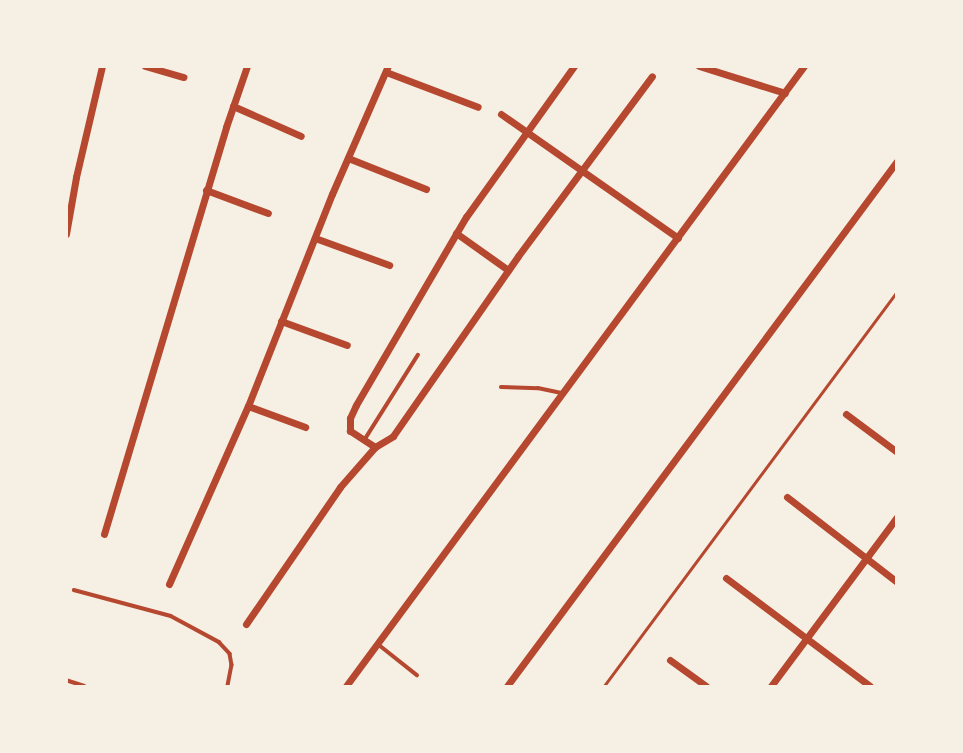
<!DOCTYPE html>
<style>
body{margin:0}
#map{position:relative;width:963px;height:753px;overflow:hidden;background:#f6efe4;font-family:Montserrat,sans-serif}
div>[style]{position:absolute}
.path>*{height:2.5px;margin:-1.25px;padding:0 1.25px;transform-origin:1.25px;border-radius:1.25px;background:#b5482f}
.service>*{height:3.5px;margin:-1.75px;padding:0 1.75px;transform-origin:1.75px;border-radius:1.75px;background:#b5482f}
.minor>*{height:7px;margin:-3.5px;padding:0 3.5px;transform-origin:3.5px;border-radius:3.5px;background:#b5482f}
span{translate:-50% -50%;white-space:nowrap;text-align:center;line-height:1.15;-webkit-text-stroke:5px #f6efe4;paint-order:stroke}
.frame{position:absolute;inset:0;border:68px solid #f6efe4;pointer-events:none}
</style>
<div id="map">
<div class="path">
<i style="left:604px;top:686px;width:491px;rotate:-53.4deg"></i>
</div>
<div class="service">
<i style="left:501px;top:387px;width:37px;rotate:2deg"></i>
<i style="left:538px;top:388px;width:25px;rotate:12deg"></i>
<i style="left:365px;top:439px;width:99px;rotate:-57.8deg"></i>
<i style="left:74px;top:590px;width:100px;rotate:15deg"></i>
<i style="left:171px;top:616px;width:55px;rotate:28.4deg"></i>
<i style="left:219px;top:642px;width:16px;rotate:47deg"></i>
<i style="left:230px;top:654px;width:11px;rotate:80deg"></i>
<i style="left:232px;top:665px;width:21px;rotate:101deg"></i>
<i style="left:378px;top:644px;width:50px;rotate:38.5deg"></i>
<i style="left:66px;top:680px;width:19px;rotate:18deg"></i>
</div>
<div class="minor">
<i style="left:145px;top:66px;width:40px;rotate:16deg"></i>
<i style="left:699px;top:66px;width:90px;rotate:17.4deg"></i>
<i style="left:386px;top:72px;width:98px;rotate:20.8deg"></i>
<i style="left:233px;top:106px;width:74px;rotate:23.8deg"></i>
<i style="left:501px;top:114px;width:216px;rotate:35deg"></i>
<i style="left:348px;top:158px;width:84px;rotate:21.7deg"></i>
<i style="left:206px;top:190px;width:66px;rotate:20.4deg"></i>
<i style="left:456px;top:233px;width:64px;rotate:35.4deg"></i>
<i style="left:66px;top:234px;width:58px;rotate:-80deg"></i>
<i style="left:76px;top:177px;width:114px;rotate:-76.8deg"></i>
<i style="left:315px;top:238px;width:79px;rotate:20deg"></i>
<i style="left:281px;top:321px;width:70px;rotate:20deg"></i>
<i style="left:248px;top:406px;width:61px;rotate:20.2deg"></i>
<i style="left:846px;top:414px;width:64px;rotate:36.7deg"></i>
<i style="left:375px;top:447px;width:30px;rotate:-147deg"></i>
<i style="left:350px;top:431px;width:13px;rotate:-90deg"></i>
<i style="left:350px;top:418px;width:14px;rotate:-65deg"></i>
<i style="left:356px;top:405px;width:218px;rotate:-59.7deg"></i>
<i style="left:466px;top:217px;width:186px;rotate:-54.4deg"></i>
<i style="left:787px;top:497px;width:139px;rotate:37.7deg"></i>
<i style="left:104px;top:534px;width:425px;rotate:-73.3deg"></i>
<i style="left:226px;top:127px;width:65px;rotate:-71deg"></i>
<i style="left:726px;top:578px;width:180px;rotate:36.9deg"></i>
<i style="left:169px;top:584px;width:195px;rotate:-66.1deg"></i>
<i style="left:248px;top:406px;width:228px;rotate:-68.4deg"></i>
<i style="left:332px;top:194px;width:140px;rotate:-66.4deg"></i>
<i style="left:246px;top:624px;width:166px;rotate:-55.5deg"></i>
<i style="left:340px;top:487px;width:53px;rotate:-48.8deg"></i>
<i style="left:375px;top:447px;width:21px;rotate:-31deg"></i>
<i style="left:393px;top:436px;width:219px;rotate:-55.2deg"></i>
<i style="left:518px;top:256px;width:224px;rotate:-53.3deg"></i>
<i style="left:670px;top:660px;width:44px;rotate:35.8deg"></i>
<i style="left:346px;top:686px;width:771px;rotate:-53.55deg"></i>
<i style="left:507px;top:686px;width:654px;rotate:-53.39deg"></i>
<i style="left:771px;top:686px;width:211px;rotate:-53.3deg"></i>
</div>
<div class="frame"></div>
</div>
